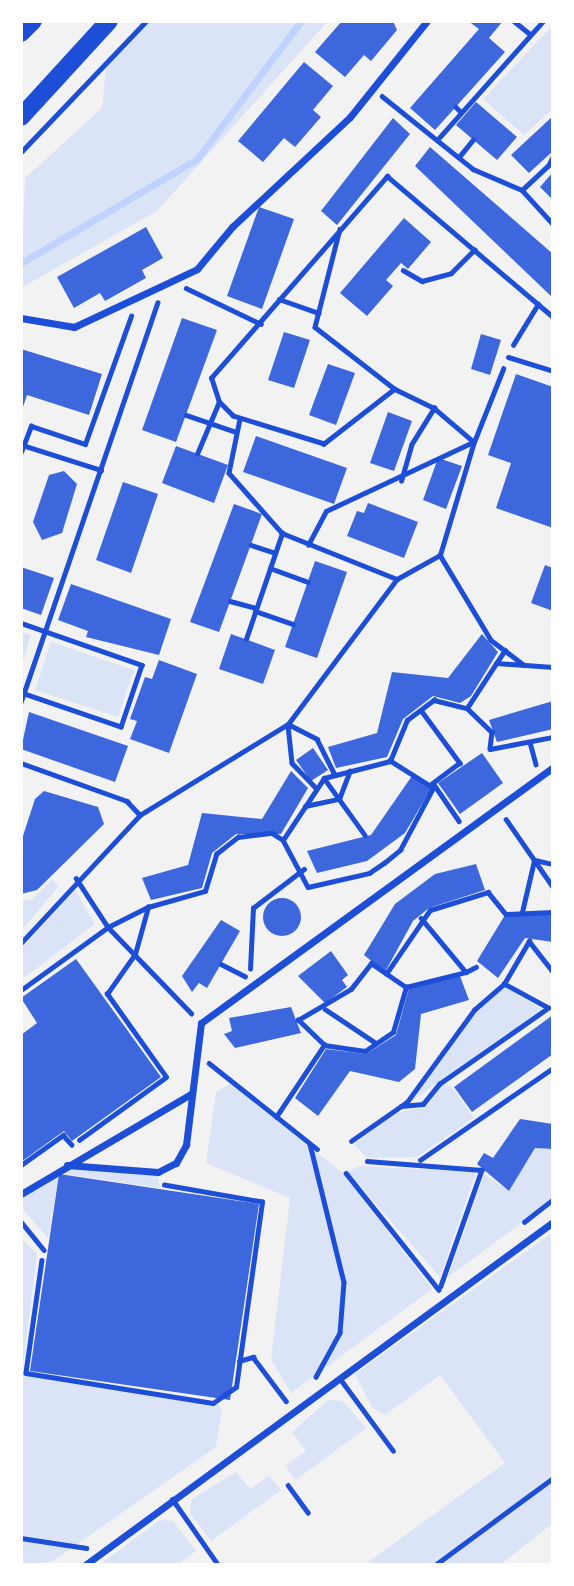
<!DOCTYPE html>
<style>
body{margin:0}
#map{position:relative;width:574px;height:1586px;overflow:hidden;background:#f2f2f2;font-family:"IBM Plex Sans",sans-serif}
div>[style]{position:absolute}
.green>*{inset:0;background:#dbe4f7}
.stream>*{height:7px;margin:-3.5px;padding:0 3.5px;transform-origin:3.5px;border-radius:3.5px;background:#bfd3fe}
.building>*{inset:0;background:#3d67dc}
.round{border-radius:50%}
.path>*{height:4.5px;margin:-2.25px;padding:0 2.25px;transform-origin:2.25px;border-radius:2.25px;background:#1d4ed8}
.service>*{height:5px;margin:-2.5px;padding:0 2.5px;transform-origin:2.5px;border-radius:2.5px;background:#1d4ed8}
.minor>*{height:7px;margin:-3.5px;padding:0 3.5px;transform-origin:3.5px;border-radius:3.5px;background:#1d4ed8}
.primary>*{height:18px;margin:-9px;padding:0 9px;transform-origin:9px;border-radius:9px;background:#1d4ed8}
span{translate:-50% -50%;white-space:nowrap;text-align:center;line-height:1.15;-webkit-text-stroke:7px #fff;paint-order:stroke}
.frame{position:absolute;inset:0;border:23px solid #fff;pointer-events:none}
</style>
<div id="map">
<div class="green">
<i style="clip-path:polygon(149px 21px,328px 21px,157px 211px,21px 288px,25px 178px,102px 108px,106px 67px)"></i>
<i style="clip-path:polygon(553px 25px,553px 109px,524px 135px,483px 99px)"></i>
<i style="clip-path:polygon(21px 632px,31px 635px,21px 667px)"></i>
<i style="clip-path:polygon(51px 642px,134px 670px,118px 717px,35px 690px)"></i>
<i style="clip-path:polygon(52px 879px,59px 886px,21px 931px,21px 901px,33px 899px)"></i>
<i style="clip-path:polygon(75px 890px,95px 924px,21px 980px,21px 949px)"></i>
<i style="clip-path:polygon(504px 987px,542px 1009px,413px 1100px,476px 1012px)"></i>
<i style="clip-path:polygon(230px 1084px,344px 1174px,432px 1289px,291px 1393px,271px 1359px,290px 1198px,206px 1163px,216px 1092px)"></i>
<i style="clip-path:polygon(442px 1085px,451px 1086px,474px 1118px,417px 1157px,367px 1158px,354px 1144px,396px 1113px,426px 1107px)"></i>
<i style="clip-path:polygon(535px 1148px,553px 1149px,553px 1200px,448px 1277px,484px 1174px,509px 1191px)"></i>
<i style="clip-path:polygon(359px 1166px,476px 1172px,440px 1277px,348px 1172px)"></i>
<i style="clip-path:polygon(67px 1167px,156px 1173px,161px 1188px,59px 1173px,48px 1238px,21px 1207px,21px 1197px)"></i>
<i style="clip-path:polygon(553px 1232px,553px 1523px,500px 1565px,364px 1565px,505px 1463px,440px 1375px,385px 1415px,372px 1407px,355px 1374px)"></i>
<i style="clip-path:polygon(21px 1238px,37px 1254px,22px 1375px,218px 1404px,222px 1410px,216px 1447px,53px 1561px,35px 1565px,21px 1565px)"></i>
<i style="clip-path:polygon(328px 1400px,343px 1401px,366px 1428px,296px 1480px,285px 1466px,306px 1451px,292px 1432px)"></i>
<i style="clip-path:polygon(236px 1472px,250px 1489px,269px 1476px,281px 1490px,211px 1541px,190px 1513px,192px 1499px)"></i>
<i style="clip-path:polygon(160px 1520px,173px 1521px,196px 1551px,177px 1565px,99px 1565px)"></i>
</div>
<div class="stream">
<i style="left:21px;top:263px;width:204px;rotate:-30.6deg"></i>
<i style="left:197px;top:159px;width:173px;rotate:-53deg"></i>
</div>
<div class="building">
<i style="clip-path:polygon(342px 21px,393px 21px,397px 30px,371px 61px,364px 55px,345px 77px,315px 52px)"></i>
<i style="clip-path:polygon(468px 21px,503px 21px,489px 38px,505px 52px,435px 130px,410px 108px,479px 29px)"></i>
<i style="clip-path:polygon(304px 62px,333px 86px,313px 110px,321px 117px,295px 147px,284px 138px,263px 162px,238px 141px)"></i>
<i style="clip-path:polygon(476px 102px,517px 137px,497px 160px,456px 125px)"></i>
<i style="clip-path:polygon(553px 116px,553px 151px,529px 173px,511px 155px)"></i>
<i style="clip-path:polygon(393px 118px,410px 134px,337px 225px,321px 211px)"></i>
<i style="clip-path:polygon(430px 147px,553px 254px,553px 298px,415px 166px)"></i>
<i style="clip-path:polygon(553px 172px,553px 200px,540px 187px)"></i>
<i style="clip-path:polygon(259px 207px,294px 219px,262px 309px,227px 296px)"></i>
<i style="clip-path:polygon(404px 218px,431px 242px,408px 269px,401px 263px,386px 280px,393px 286px,367px 316px,340px 293px)"></i>
<i style="clip-path:polygon(146px 227px,163px 258px,142px 270px,146px 278px,105px 301px,100px 293px,74px 308px,57px 277px)"></i>
<i style="clip-path:polygon(182px 318px,217px 330px,176px 442px,142px 430px)"></i>
<i style="clip-path:polygon(284px 332px,310px 340px,294px 388px,268px 380px)"></i>
<i style="clip-path:polygon(481px 334px,501px 340px,490px 375px,471px 369px)"></i>
<i style="clip-path:polygon(21px 349px,102px 374px,89px 415px,27px 395px,21px 413px)"></i>
<i style="clip-path:polygon(328px 364px,355px 373px,336px 425px,309px 415px)"></i>
<i style="clip-path:polygon(516px 374px,553px 387px,553px 528px,496px 508px,511px 463px,488px 455px)"></i>
<i style="clip-path:polygon(388px 412px,412px 421px,394px 471px,370px 463px)"></i>
<i style="clip-path:polygon(256px 436px,347px 468px,334px 504px,243px 472px)"></i>
<i style="clip-path:polygon(176px 446px,228px 465px,214px 503px,162px 483px)"></i>
<i style="clip-path:polygon(438px 458px,462px 466px,446px 509px,423px 500px)"></i>
<i style="clip-path:polygon(64px 471px,77px 484px,62px 533px,42px 540px,33px 522px,49px 475px)"></i>
<i style="clip-path:polygon(123px 482px,158px 494px,131px 573px,96px 560px)"></i>
<i style="clip-path:polygon(368px 503px,418px 522px,404px 558px,347px 536px,357px 511px,364px 513px)"></i>
<i style="clip-path:polygon(234px 504px,262px 514px,219px 632px,190px 622px)"></i>
<i style="clip-path:polygon(315px 561px,347px 572px,317px 658px,285px 647px)"></i>
<i style="clip-path:polygon(545px 565px,553px 568px,553px 611px,531px 603px)"></i>
<i style="clip-path:polygon(21px 567px,54px 578px,41px 615px,21px 608px)"></i>
<i style="clip-path:polygon(71px 584px,171px 619px,159px 655px,86px 637px,88px 631px,58px 620px)"></i>
<i style="clip-path:polygon(231px 634px,275px 650px,263px 684px,219px 669px)"></i>
<i style="clip-path:polygon(482px 634px,498px 652px,471px 696px,460px 703px,433px 696px,403px 719px,387px 757px,336px 768px,328px 747px,377px 733px,392px 672px,448px 678px)"></i>
<i style="clip-path:polygon(159px 660px,197px 674px,169px 753px,130px 739px,137px 721px,130px 719px,145px 677px,152px 679px)"></i>
<i style="clip-path:polygon(553px 701px,553px 729px,497px 742px,489px 720px)"></i>
<i style="clip-path:polygon(29px 712px,128px 746px,115px 782px,21px 749px)"></i>
<i style="clip-path:polygon(313px 748px,328px 770px,311px 781px,296px 760px)"></i>
<i style="clip-path:polygon(482px 753px,503px 783px,460px 814px,438px 783px)"></i>
<i style="clip-path:polygon(291px 771px,308px 788px,281px 834px,236px 834px,212px 853px,202px 888px,151px 900px,142px 878px,188px 865px,202px 813px,262px 819px)"></i>
<i style="clip-path:polygon(414px 773px,431px 789px,405px 833px,367px 861px,317px 873px,307px 851px,371px 835px)"></i>
<i style="clip-path:polygon(44px 791px,98px 807px,104px 824px,37px 890px,21px 894px,21px 842px,35px 799px)"></i>
<i style="clip-path:polygon(476px 864px,485px 890px,429px 908px,413px 921px,385px 972px,364px 955px,395px 904px,435px 874px)"></i>
<i class="round" style="left:263px;top:898px;width:38px;height:38px"></i>
<i style="clip-path:polygon(527px 914px,553px 914px,553px 942px,525px 938px,498px 978px,477px 961px,505px 915px)"></i>
<i style="clip-path:polygon(221px 920px,240px 931px,207px 988px,199px 983px,192px 992px,182px 976px)"></i>
<i style="clip-path:polygon(331px 951px,348px 975px,342px 980px,347px 987px,325px 1003px,298px 976px)"></i>
<i style="clip-path:polygon(76px 959px,161px 1077px,72px 1141px,64px 1131px,21px 1162px,21px 1035px,37px 1023px,21px 998px)"></i>
<i style="clip-path:polygon(460px 976px,469px 1000px,421px 1014px,415px 1069px,399px 1082px,350px 1071px,318px 1116px,295px 1098px,326px 1049px,366px 1054px,396px 1035px,409px 988px)"></i>
<i style="clip-path:polygon(291px 1007px,301px 1033px,235px 1048px,224px 1034px,232px 1031px,229px 1018px)"></i>
<i style="clip-path:polygon(553px 1015px,553px 1054px,472px 1112px,454px 1087px)"></i>
<i style="clip-path:polygon(520px 1119px,553px 1124px,553px 1149px,535px 1148px,509px 1191px,477px 1164px,484px 1153px,493px 1158px)"></i>
<i style="clip-path:polygon(59px 1174px,259px 1204px,230px 1400px,30px 1371px)"></i>
</div>
<div class="path">
<i style="left:514px;top:21px;width:21px;rotate:39deg"></i>
<i style="left:382px;top:96px;width:117px;rotate:38.7deg"></i>
<i style="left:473px;top:169px;width:53px;rotate:23.2deg"></i>
<i style="left:522px;top:190px;width:46px;rotate:47.6deg"></i>
<i style="left:456px;top:107px;width:7px;rotate:45deg"></i>
<i style="left:438px;top:139px;width:158px;rotate:-48.3deg"></i>
<i style="left:21px;top:152px;width:181px;rotate:-46.3deg"></i>
<i style="left:459px;top:157px;width:22px;rotate:-51deg"></i>
<i style="left:548px;top:166px;width:11px;rotate:-63deg"></i>
<i style="left:522px;top:190px;width:42px;rotate:-43.1deg"></i>
<i style="left:340px;top:229px;width:101px;rotate:104.3deg"></i>
<i style="left:315px;top:327px;width:101px;rotate:37.8deg"></i>
<i style="left:395px;top:389px;width:43px;rotate:26deg"></i>
<i style="left:403px;top:270px;width:22px;rotate:30deg"></i>
<i style="left:422px;top:281px;width:30px;rotate:-15deg"></i>
<i style="left:451px;top:273px;width:33px;rotate:-45deg"></i>
<i style="left:186px;top:288px;width:83px;rotate:25.6deg"></i>
<i style="left:279px;top:299px;width:42px;rotate:19.3deg"></i>
<i style="left:513px;top:345px;width:48px;rotate:-58.6deg"></i>
<i style="left:395px;top:389px;width:90px;rotate:142.2deg"></i>
<i style="left:324px;top:444px;width:95px;rotate:-162.9deg"></i>
<i style="left:233px;top:416px;width:20px;rotate:-135deg"></i>
<i style="left:219px;top:402px;width:25px;rotate:-108deg"></i>
<i style="left:211px;top:378px;width:268px;rotate:-48.9deg"></i>
<i style="left:387px;top:176px;width:218px;rotate:40.3deg"></i>
<i style="left:186px;top:415px;width:53px;rotate:18.8deg"></i>
<i style="left:240px;top:419px;width:55px;rotate:101.5deg"></i>
<i style="left:229px;top:473px;width:80px;rotate:48.5deg"></i>
<i style="left:282px;top:533px;width:124px;rotate:21.8deg"></i>
<i style="left:22px;top:445px;width:83px;rotate:17.6deg"></i>
<i style="left:21px;top:452px;width:28px;rotate:-69deg"></i>
<i style="left:31px;top:426px;width:57px;rotate:18.4deg"></i>
<i style="left:85px;top:444px;width:136px;rotate:-70.2deg"></i>
<i style="left:197px;top:454px;width:56px;rotate:-67.1deg"></i>
<i style="left:401px;top:481px;width:37px;rotate:-74deg"></i>
<i style="left:411px;top:445px;width:44px;rotate:-58.1deg"></i>
<i style="left:434px;top:408px;width:52px;rotate:40.4deg"></i>
<i style="left:474px;top:442px;width:79px;rotate:-68.3deg"></i>
<i style="left:251px;top:545px;width:25px;rotate:18deg"></i>
<i style="left:308px;top:545px;width:38px;rotate:-62deg"></i>
<i style="left:326px;top:511px;width:162px;rotate:-25.1deg"></i>
<i style="left:440px;top:555px;width:99px;rotate:59deg"></i>
<i style="left:491px;top:640px;width:41px;rotate:37.1deg"></i>
<i style="left:270px;top:568px;width:40px;rotate:20.2deg"></i>
<i style="left:230px;top:601px;width:27px;rotate:15deg"></i>
<i style="left:255px;top:611px;width:40px;rotate:18.9deg"></i>
<i style="left:21px;top:623px;width:128px;rotate:19.1deg"></i>
<i style="left:142px;top:665px;width:65px;rotate:108.7deg"></i>
<i style="left:121px;top:727px;width:106px;rotate:-161.2deg"></i>
<i style="left:246px;top:639px;width:112px;rotate:-71.2deg"></i>
<i style="left:496px;top:663px;width:57px;rotate:4deg"></i>
<i style="left:21px;top:701px;width:421px;rotate:-71.1deg"></i>
<i style="left:467px;top:708px;width:35px;rotate:44deg"></i>
<i style="left:492px;top:732px;width:17px;rotate:97deg"></i>
<i style="left:490px;top:749px;width:64px;rotate:-10.8deg"></i>
<i style="left:421px;top:710px;width:66px;rotate:53.7deg"></i>
<i style="left:460px;top:763px;width:34px;rotate:143deg"></i>
<i style="left:433px;top:783px;width:46px;rotate:55.6deg"></i>
<i style="left:288px;top:724px;width:33px;rotate:27deg"></i>
<i style="left:317px;top:739px;width:40px;rotate:63.4deg"></i>
<i style="left:288px;top:725px;width:38px;rotate:84deg"></i>
<i style="left:292px;top:763px;width:33px;rotate:46deg"></i>
<i style="left:530px;top:742px;width:23px;rotate:75deg"></i>
<i style="left:21px;top:763px;width:113px;rotate:19.7deg"></i>
<i style="left:127px;top:801px;width:19px;rotate:47deg"></i>
<i style="left:324px;top:778px;width:70px;rotate:54.3deg"></i>
<i style="left:305px;top:806px;width:35px;rotate:-12deg"></i>
<i style="left:339px;top:799px;width:30px;rotate:-69deg"></i>
<i style="left:506px;top:819px;width:83px;rotate:55.3deg"></i>
<i style="left:283px;top:840px;width:53px;rotate:62deg"></i>
<i style="left:308px;top:887px;width:63px;rotate:-12.9deg"></i>
<i style="left:369px;top:873px;width:18px;rotate:-34deg"></i>
<i style="left:384px;top:863px;width:21px;rotate:-39deg"></i>
<i style="left:400px;top:850px;width:70px;rotate:-62deg"></i>
<i style="left:433px;top:788px;width:51px;rotate:-147.9deg"></i>
<i style="left:535px;top:860px;width:18px;rotate:13deg"></i>
<i style="left:76px;top:878px;width:59px;rotate:56.9deg"></i>
<i style="left:108px;top:927px;width:120px;rotate:46deg"></i>
<i style="left:522px;top:912px;width:52px;rotate:-76.8deg"></i>
<i style="left:421px;top:918px;width:70px;rotate:50.2deg"></i>
<i style="left:466px;top:972px;width:11px;rotate:-27deg"></i>
<i style="left:21px;top:943px;width:175px;rotate:-47.1deg"></i>
<i style="left:140px;top:815px;width:174px;rotate:-31.6deg"></i>
<i style="left:288px;top:724px;width:181px;rotate:-53.1deg"></i>
<i style="left:397px;top:579px;width:49px;rotate:-29.2deg"></i>
<i style="left:440px;top:555px;width:118px;rotate:-73.3deg"></i>
<i style="left:221px;top:964px;width:27px;rotate:27deg"></i>
<i style="left:250px;top:969px;width:61px;rotate:-87.2deg"></i>
<i style="left:253px;top:908px;width:64px;rotate:-37.4deg"></i>
<i style="left:386px;top:974px;width:78px;rotate:-55.5deg"></i>
<i style="left:430px;top:910px;width:61px;rotate:-17.2deg"></i>
<i style="left:488px;top:892px;width:28px;rotate:51deg"></i>
<i style="left:506px;top:914px;width:47px;rotate:-2.4deg"></i>
<i style="left:21px;top:990px;width:107px;rotate:-35.9deg"></i>
<i style="left:108px;top:927px;width:45px;rotate:-26.6deg"></i>
<i style="left:148px;top:907px;width:59px;rotate:-15.7deg"></i>
<i style="left:205px;top:891px;width:39px;rotate:-73deg"></i>
<i style="left:216px;top:854px;width:28px;rotate:-38deg"></i>
<i style="left:238px;top:837px;width:34px;rotate:-7deg"></i>
<i style="left:272px;top:833px;width:13px;rotate:32deg"></i>
<i style="left:283px;top:840px;width:74px;rotate:-56.5deg"></i>
<i style="left:324px;top:778px;width:68px;rotate:-14.4deg"></i>
<i style="left:390px;top:761px;width:44px;rotate:-67.5deg"></i>
<i style="left:407px;top:720px;width:34px;rotate:-37deg"></i>
<i style="left:434px;top:700px;width:34px;rotate:14deg"></i>
<i style="left:467px;top:708px;width:69px;rotate:-56.8deg"></i>
<i style="left:325px;top:1009px;width:61px;rotate:33.7deg"></i>
<i style="left:324px;top:1045px;width:36px;rotate:-136deg"></i>
<i style="left:298px;top:1020px;width:61px;rotate:-30.3deg"></i>
<i style="left:351px;top:989px;width:33px;rotate:-52deg"></i>
<i style="left:371px;top:963px;width:42px;rotate:34.4deg"></i>
<i style="left:209px;top:1063px;width:138px;rotate:38.5deg"></i>
<i style="left:401px;top:1106px;width:22px;rotate:-5deg"></i>
<i style="left:423px;top:1104px;width:26px;rotate:-51deg"></i>
<i style="left:439px;top:1084px;width:133px;rotate:-34.9deg"></i>
<i style="left:548px;top:1008px;width:50px;rotate:-151.4deg"></i>
<i style="left:276px;top:1117px;width:87px;rotate:-56.3deg"></i>
<i style="left:324px;top:1045px;width:41px;rotate:8.3deg"></i>
<i style="left:365px;top:1051px;width:34px;rotate:-34deg"></i>
<i style="left:393px;top:1032px;width:47px;rotate:-73.9deg"></i>
<i style="left:406px;top:987px;width:62px;rotate:-14deg"></i>
<i style="left:79px;top:1140px;width:107px;rotate:-35.9deg"></i>
<i style="left:166px;top:1077px;width:102px;rotate:-125.4deg"></i>
<i style="left:107px;top:994px;width:49px;rotate:-55deg"></i>
<i style="left:135px;top:954px;width:49px;rotate:-74.5deg"></i>
<i style="left:351px;top:1141px;width:68px;rotate:-34.9deg"></i>
<i style="left:407px;top:1102px;width:114px;rotate:-53.9deg"></i>
<i style="left:474px;top:1010px;width:40px;rotate:-41deg"></i>
<i style="left:504px;top:984px;width:50px;rotate:-59.8deg"></i>
<i style="left:529px;top:941px;width:39px;rotate:52deg"></i>
<i style="left:310px;top:1144px;width:142px;rotate:76.2deg"></i>
<i style="left:344px;top:1282px;width:51px;rotate:94.5deg"></i>
<i style="left:340px;top:1333px;width:50px;rotate:118.6deg"></i>
<i style="left:420px;top:1160px;width:162px;rotate:-34.7deg"></i>
<i style="left:367px;top:1161px;width:115px;rotate:4.5deg"></i>
<i style="left:482px;top:1170px;width:123px;rotate:109.5deg"></i>
<i style="left:21px;top:1165px;width:52px;rotate:-35.5deg"></i>
<i style="left:63px;top:1135px;width:13px;rotate:48deg"></i>
<i style="left:346px;top:1173px;width:149px;rotate:51.5deg"></i>
<i style="left:524px;top:1222px;width:37px;rotate:-38deg"></i>
<i style="left:42px;top:1260px;width:114px;rotate:98.1deg"></i>
<i style="left:26px;top:1373px;width:189px;rotate:9.1deg"></i>
<i style="left:213px;top:1403px;width:28px;rotate:-35deg"></i>
<i style="left:236px;top:1387px;width:187px;rotate:-82deg"></i>
<i style="left:262px;top:1202px;width:99px;rotate:-170.2deg"></i>
<i style="left:239px;top:1361px;width:15px;rotate:-16deg"></i>
<i style="left:253px;top:1357px;width:55px;rotate:53.1deg"></i>
<i style="left:288px;top:1485px;width:34px;rotate:54deg"></i>
<i style="left:21px;top:1538px;width:66px;rotate:8.7deg"></i>
<i style="left:435px;top:1565px;width:147px;rotate:-36.4deg"></i>
</div>
<div class="service">
<i style="left:508px;top:357px;width:47px;rotate:17.3deg"></i>
<i style="left:21px;top:1222px;width:36px;rotate:51deg"></i>
<i style="left:340px;top:1379px;width:89px;rotate:53.6deg"></i>
<i style="left:172px;top:1499px;width:80px;rotate:55.1deg"></i>
</div>
<div class="minor">
<i style="left:21px;top:318px;width:54px;rotate:9.6deg"></i>
<i style="left:74px;top:327px;width:136px;rotate:-25.2deg"></i>
<i style="left:197px;top:269px;width:55px;rotate:-50.2deg"></i>
<i style="left:232px;top:227px;width:161px;rotate:-43deg"></i>
<i style="left:350px;top:117px;width:123px;rotate:-51.3deg"></i>
<i style="left:67px;top:1165px;width:91px;rotate:4.4deg"></i>
<i style="left:158px;top:1172px;width:20px;rotate:-27deg"></i>
<i style="left:176px;top:1163px;width:21px;rotate:-61deg"></i>
<i style="left:186px;top:1145px;width:123px;rotate:-83deg"></i>
<i style="left:201px;top:1023px;width:435px;rotate:-36deg"></i>
<i style="left:21px;top:1194px;width:197px;rotate:-30.5deg"></i>
<i style="left:85px;top:1565px;width:580px;rotate:-36.24deg"></i>
</div>
<div class="primary">
<i style="left:21px;top:33px;width:17px;rotate:-45deg"></i>
<i style="left:21px;top:117px;width:130px;rotate:-47.5deg"></i>
</div>
<div class="frame"></div>
</div>
